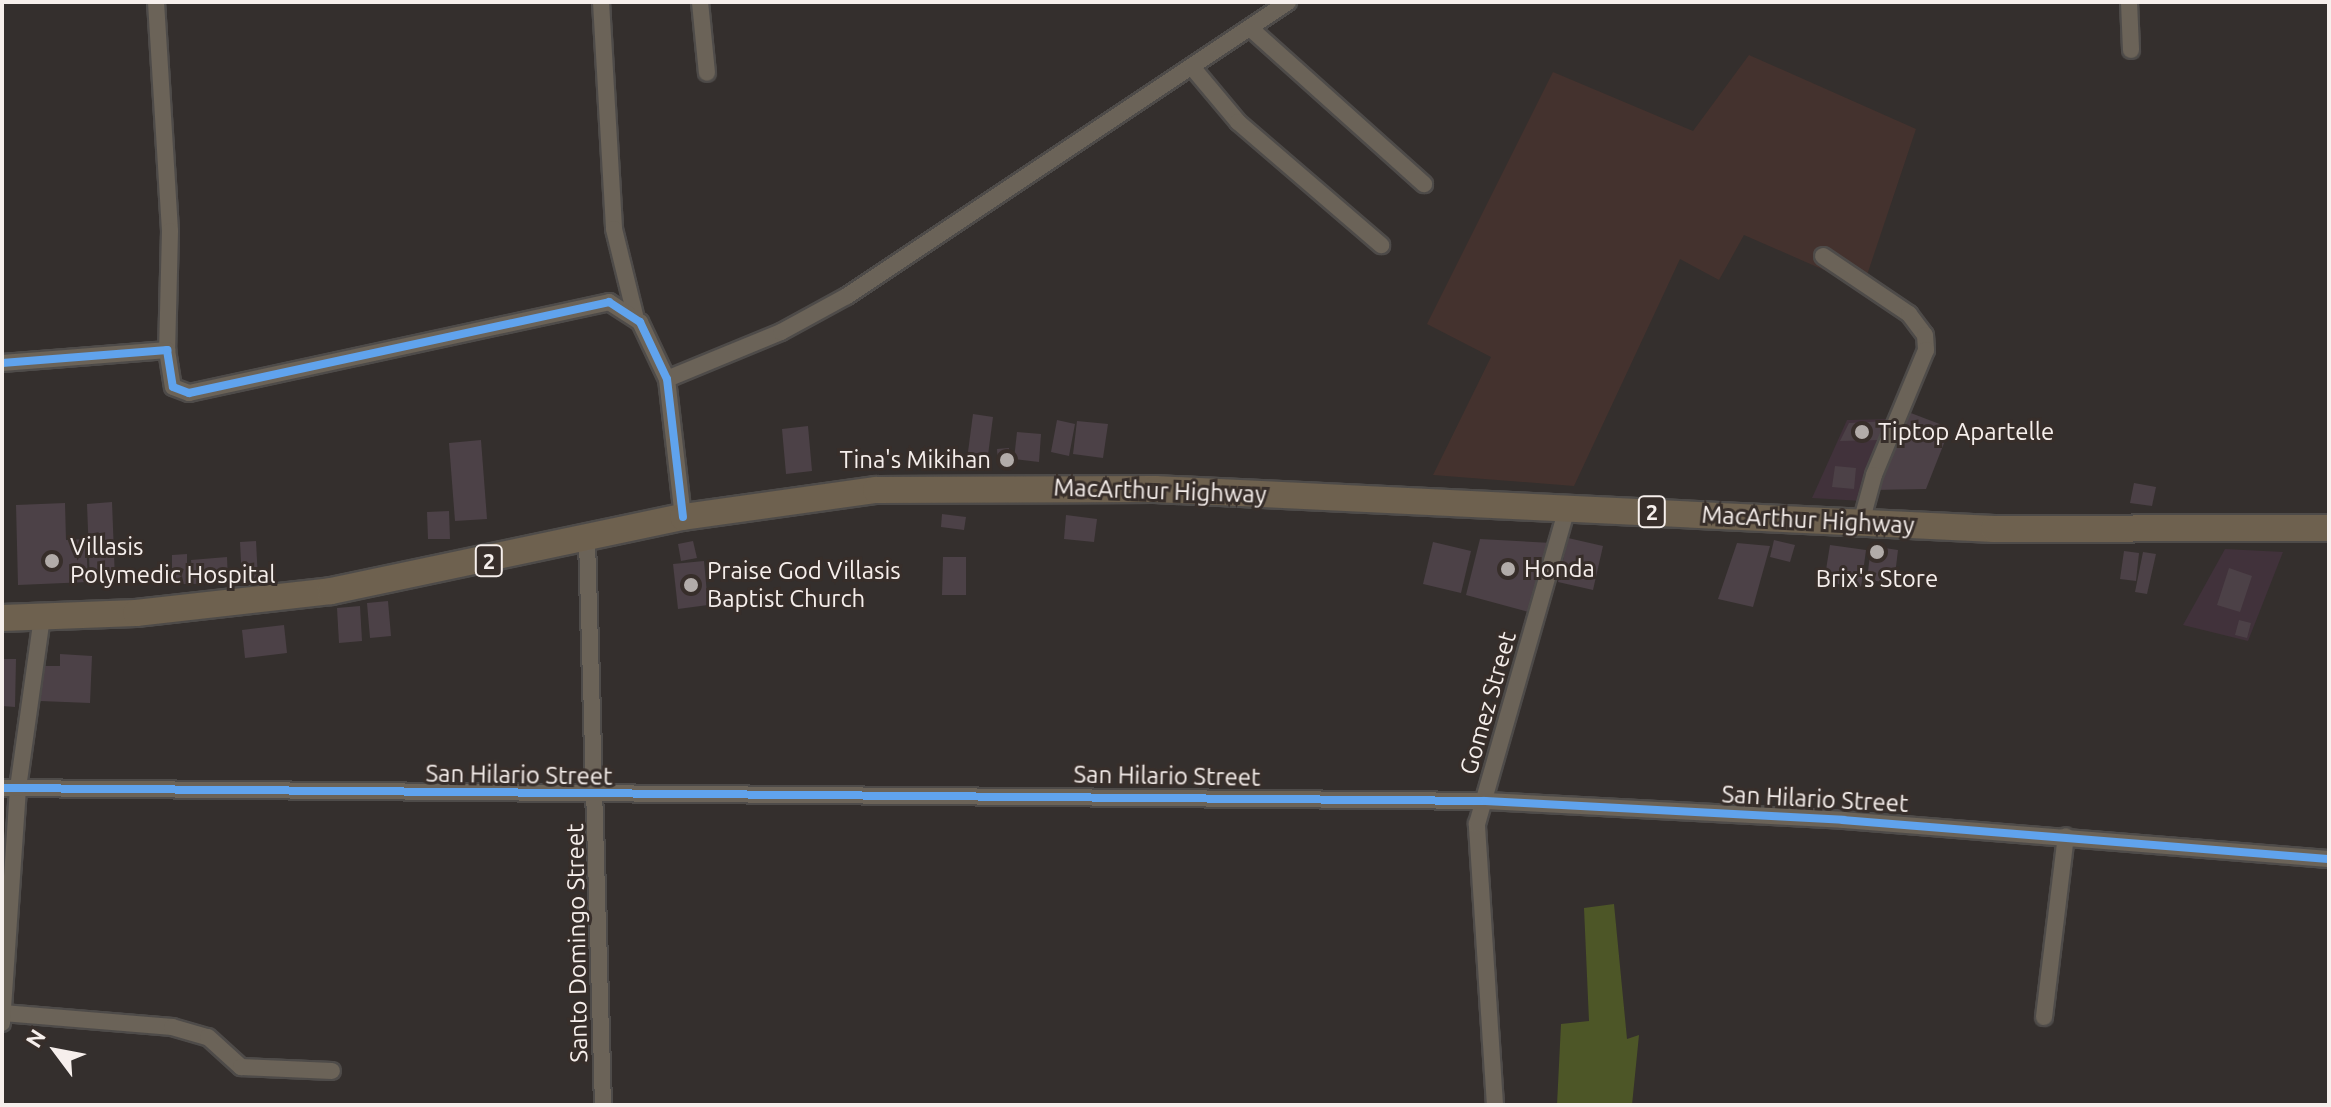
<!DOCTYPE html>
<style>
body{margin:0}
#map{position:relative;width:2331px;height:1107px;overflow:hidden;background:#342f2d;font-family:Ubuntu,sans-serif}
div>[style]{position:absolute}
.commercial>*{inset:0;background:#41323b}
.industrial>*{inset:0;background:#44322e}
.forest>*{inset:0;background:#4d5627}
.building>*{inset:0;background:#4c4147}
.roads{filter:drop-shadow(2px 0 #4e4b49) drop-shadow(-2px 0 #4e4b49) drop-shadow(0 2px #4e4b49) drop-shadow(0 -2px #4e4b49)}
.minor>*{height:16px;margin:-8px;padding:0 8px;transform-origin:8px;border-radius:8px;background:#6b6358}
.trunk>*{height:26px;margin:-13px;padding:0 13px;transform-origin:13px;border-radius:13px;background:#6e614f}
.cycleway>*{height:8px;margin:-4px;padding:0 4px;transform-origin:4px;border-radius:4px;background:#60a3ed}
.dots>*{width:22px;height:22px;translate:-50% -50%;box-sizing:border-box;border:4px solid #372e2a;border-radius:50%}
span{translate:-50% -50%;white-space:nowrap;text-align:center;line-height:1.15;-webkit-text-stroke:6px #372e2a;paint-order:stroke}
.shield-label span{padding:2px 6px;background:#372e2a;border:2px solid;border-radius:6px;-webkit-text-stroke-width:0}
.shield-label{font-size:22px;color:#f6efec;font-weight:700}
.poi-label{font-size:24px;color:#f6efec}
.left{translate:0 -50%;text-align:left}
.right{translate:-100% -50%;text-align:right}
.street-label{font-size:24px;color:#f6efec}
.frame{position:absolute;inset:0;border:4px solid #f6efec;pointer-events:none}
.north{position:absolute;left:16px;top:1011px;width:80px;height:80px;-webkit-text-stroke:6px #372e2a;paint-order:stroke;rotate:302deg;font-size:22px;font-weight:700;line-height:32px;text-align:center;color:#f6efec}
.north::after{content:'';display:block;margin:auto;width:28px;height:36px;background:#f6efec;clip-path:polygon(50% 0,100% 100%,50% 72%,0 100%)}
</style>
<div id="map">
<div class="commercial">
<i style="clip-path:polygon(1892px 419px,1862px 501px,1812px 498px,1847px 420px)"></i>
<i style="clip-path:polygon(2225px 549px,2283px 552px,2248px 641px,2183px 625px)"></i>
</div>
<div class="industrial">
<i style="clip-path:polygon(1749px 55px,1916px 129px,1863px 287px,1744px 235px,1719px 280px,1680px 259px,1574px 486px,1433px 475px,1491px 357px,1427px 324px,1553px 72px,1693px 131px)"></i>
</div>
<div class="forest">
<i style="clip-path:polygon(1614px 904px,1627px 1039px,1639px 1035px,1632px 1105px,1557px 1105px,1561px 1024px,1589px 1021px,1584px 908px)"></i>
</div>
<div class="building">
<i style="clip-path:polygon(1903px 410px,1950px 428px,1926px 489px,1872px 490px)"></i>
<i style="clip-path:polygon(973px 414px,993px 417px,988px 455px,968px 452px)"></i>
<i style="clip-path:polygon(1057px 420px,1075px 424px,1069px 456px,1051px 452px)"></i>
<i style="clip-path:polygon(1077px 421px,1108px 424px,1103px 458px,1073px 454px)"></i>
<i style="clip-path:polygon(1889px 421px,1880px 440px,1840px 441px,1849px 423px)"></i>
<i style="clip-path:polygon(808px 426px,812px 471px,786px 474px,782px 429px)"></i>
<i style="clip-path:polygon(1017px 432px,1041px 434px,1039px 462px,1014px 459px)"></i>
<i style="clip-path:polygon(481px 440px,487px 519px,455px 521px,449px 443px)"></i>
<i style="clip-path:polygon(1009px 448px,1010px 462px,998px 463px,997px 449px)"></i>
<i style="clip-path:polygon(1835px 466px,1856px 468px,1854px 489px,1832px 487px)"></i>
<i style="clip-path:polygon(2134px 483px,2156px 487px,2152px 506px,2130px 503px)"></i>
<i style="clip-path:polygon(112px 502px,115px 580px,90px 582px,87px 504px)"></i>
<i style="clip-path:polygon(65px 503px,66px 540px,86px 539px,88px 582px,18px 585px,16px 505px)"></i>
<i style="clip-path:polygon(449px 511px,450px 539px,428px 539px,427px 512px)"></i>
<i style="clip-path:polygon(942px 514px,966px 517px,964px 530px,941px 527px)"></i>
<i style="clip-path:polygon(1066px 515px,1097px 519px,1094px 542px,1064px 539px)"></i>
<i style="clip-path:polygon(1568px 538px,1603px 546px,1593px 590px,1558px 582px)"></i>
<i style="clip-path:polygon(1480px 539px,1552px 543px,1532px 613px,1466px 595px)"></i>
<i style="clip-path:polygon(1774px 540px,1795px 545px,1790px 562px,1770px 557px)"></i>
<i style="clip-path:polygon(256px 541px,258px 580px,242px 581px,240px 542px)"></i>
<i style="clip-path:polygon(693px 541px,697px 558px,681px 561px,678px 544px)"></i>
<i style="clip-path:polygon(1433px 542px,1471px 551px,1461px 593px,1423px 584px)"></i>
<i style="clip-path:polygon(1737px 543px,1770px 546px,1753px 607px,1718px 599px)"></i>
<i style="clip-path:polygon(1830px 545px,1866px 550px,1861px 587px,1824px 582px)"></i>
<i style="clip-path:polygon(1871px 546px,1898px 550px,1894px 583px,1867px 580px)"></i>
<i style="clip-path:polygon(2124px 551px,2139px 553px,2136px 581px,2120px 579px)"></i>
<i style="clip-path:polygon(2143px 552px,2156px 554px,2147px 594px,2135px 592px)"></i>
<i style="clip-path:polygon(187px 554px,187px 584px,172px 584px,172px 555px)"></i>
<i style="clip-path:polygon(227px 557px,228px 582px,193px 584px,191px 560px)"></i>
<i style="clip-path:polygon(943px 557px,966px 557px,966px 595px,942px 595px)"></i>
<i style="clip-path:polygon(704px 561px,708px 605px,678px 609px,673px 564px)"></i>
<i style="clip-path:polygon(2229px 568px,2252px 576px,2240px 612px,2217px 605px)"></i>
<i style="clip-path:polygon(388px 601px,391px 636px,370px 638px,367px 603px)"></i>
<i style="clip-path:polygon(360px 606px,362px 641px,339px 643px,337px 608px)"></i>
<i style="clip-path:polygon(2239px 620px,2251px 623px,2247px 638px,2235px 635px)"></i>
<i style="clip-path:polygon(284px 625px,287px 653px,245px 658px,242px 630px)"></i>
<i style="clip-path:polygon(60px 654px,92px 656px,90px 703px,40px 701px,42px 666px,60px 666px)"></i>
<i style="clip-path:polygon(2px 659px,16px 659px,15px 707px,2px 706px)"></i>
</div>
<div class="roads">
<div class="minor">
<i style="left:156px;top:2px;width:229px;rotate:86.5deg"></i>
<i style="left:170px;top:231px;width:119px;rotate:91.4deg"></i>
<i style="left:601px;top:2px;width:227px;rotate:86.7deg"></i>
<i style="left:614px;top:229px;width:89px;rotate:76.3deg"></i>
<i style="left:700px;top:2px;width:71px;rotate:84.4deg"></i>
<i style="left:2129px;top:2px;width:48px;rotate:87.6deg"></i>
<i style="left:1250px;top:28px;width:234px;rotate:41.9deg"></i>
<i style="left:1192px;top:67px;width:72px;rotate:50.1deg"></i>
<i style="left:1238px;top:122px;width:189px;rotate:40.7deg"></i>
<i style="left:1823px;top:256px;width:104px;rotate:34deg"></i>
<i style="left:1909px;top:314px;width:26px;rotate:53deg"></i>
<i style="left:1925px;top:335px;width:15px;rotate:86deg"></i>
<i style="left:1926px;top:350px;width:135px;rotate:112.6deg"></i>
<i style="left:1874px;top:475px;width:50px;rotate:105.2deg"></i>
<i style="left:2px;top:363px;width:166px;rotate:-4.5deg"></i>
<i style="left:167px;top:350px;width:37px;rotate:81deg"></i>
<i style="left:173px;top:387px;width:17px;rotate:21deg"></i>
<i style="left:189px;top:393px;width:430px;rotate:-12.2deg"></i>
<i style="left:609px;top:302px;width:37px;rotate:33deg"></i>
<i style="left:640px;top:322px;width:63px;rotate:64.7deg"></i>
<i style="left:667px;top:379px;width:139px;rotate:83.4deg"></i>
<i style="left:667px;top:379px;width:123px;rotate:-22.4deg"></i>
<i style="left:781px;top:332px;width:75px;rotate:-28.6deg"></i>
<i style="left:847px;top:296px;width:530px;rotate:-33.69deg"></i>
<i style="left:587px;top:540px;width:565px;rotate:88.38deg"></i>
<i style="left:2px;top:788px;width:1483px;rotate:0.5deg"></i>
<i style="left:1485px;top:801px;width:359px;rotate:3deg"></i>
<i style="left:1843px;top:820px;width:488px;rotate:4.6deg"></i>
<i style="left:3px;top:1013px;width:170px;rotate:4.7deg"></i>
<i style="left:172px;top:1027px;width:37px;rotate:16deg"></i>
<i style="left:208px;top:1037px;width:45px;rotate:42.3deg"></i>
<i style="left:241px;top:1067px;width:91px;rotate:2.5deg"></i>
<i style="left:2044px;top:1017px;width:182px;rotate:-83.1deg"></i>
<i style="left:2px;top:1023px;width:236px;rotate:-86.1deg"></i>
<i style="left:18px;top:788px;width:172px;rotate:-82deg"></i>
<i style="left:1495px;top:1105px;width:282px;rotate:-93.7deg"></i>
<i style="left:1477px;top:824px;width:329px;rotate:-74.1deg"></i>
</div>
<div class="trunk">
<i style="left:2px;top:618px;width:134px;rotate:-2.1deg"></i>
<i style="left:136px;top:613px;width:196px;rotate:-6.4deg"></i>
<i style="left:331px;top:591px;width:360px;rotate:-11.9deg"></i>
<i style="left:683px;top:517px;width:195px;rotate:-8deg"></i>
<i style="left:876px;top:490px;width:279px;rotate:-0.2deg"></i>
<i style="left:1155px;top:489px;width:840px;rotate:2.73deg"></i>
<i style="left:1994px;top:529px;width:335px;rotate:-0.2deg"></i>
</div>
</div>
<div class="cycleway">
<i style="left:2px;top:363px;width:166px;rotate:-4.5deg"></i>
<i style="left:167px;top:350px;width:37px;rotate:81deg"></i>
<i style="left:173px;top:387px;width:17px;rotate:21deg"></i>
<i style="left:189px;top:393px;width:430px;rotate:-12.2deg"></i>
<i style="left:609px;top:302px;width:37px;rotate:33deg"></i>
<i style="left:640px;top:322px;width:63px;rotate:64.7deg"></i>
<i style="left:667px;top:379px;width:139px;rotate:83.4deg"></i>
<i style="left:2px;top:788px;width:1483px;rotate:0.5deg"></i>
<i style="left:1485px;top:801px;width:359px;rotate:3deg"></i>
<i style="left:1843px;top:820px;width:488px;rotate:4.6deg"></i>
</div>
<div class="dots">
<i style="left:1862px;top:432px;background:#b2aca9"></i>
<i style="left:1007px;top:460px;background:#b2aca9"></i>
<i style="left:1877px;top:552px;background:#b2aca9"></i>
<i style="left:52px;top:561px;background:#b2aca9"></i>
<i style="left:1508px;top:569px;background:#b2aca9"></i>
<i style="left:691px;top:585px;background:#b2aca9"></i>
</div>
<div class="shield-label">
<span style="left:1652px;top:512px">2</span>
<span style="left:489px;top:561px">2</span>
</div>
<div class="poi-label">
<span class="left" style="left:1878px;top:432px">Tiptop Apartelle</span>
<span class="right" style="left:991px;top:460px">Tina's Mikihan</span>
<span class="left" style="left:70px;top:561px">Villasis<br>Polymedic Hospital</span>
<span class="left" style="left:1524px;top:569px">Honda</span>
<span class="left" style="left:707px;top:585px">Praise God Villasis<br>Baptist Church</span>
<span style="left:1877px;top:579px">Brix's Store</span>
</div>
<div class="street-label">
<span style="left:1160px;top:491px;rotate:2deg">MacArthur Highway</span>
<span style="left:1808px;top:520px;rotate:3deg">MacArthur Highway</span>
<span style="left:1488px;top:703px;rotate:-74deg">Gomez Street</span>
<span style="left:519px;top:775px;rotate:1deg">San Hilario Street</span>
<span style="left:1167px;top:776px;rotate:1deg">San Hilario Street</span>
<span style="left:1815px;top:799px;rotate:3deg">San Hilario Street</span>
<span style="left:577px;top:943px;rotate:-91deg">Santo Domingo Street</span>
</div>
<div class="frame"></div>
<div class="north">N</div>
</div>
